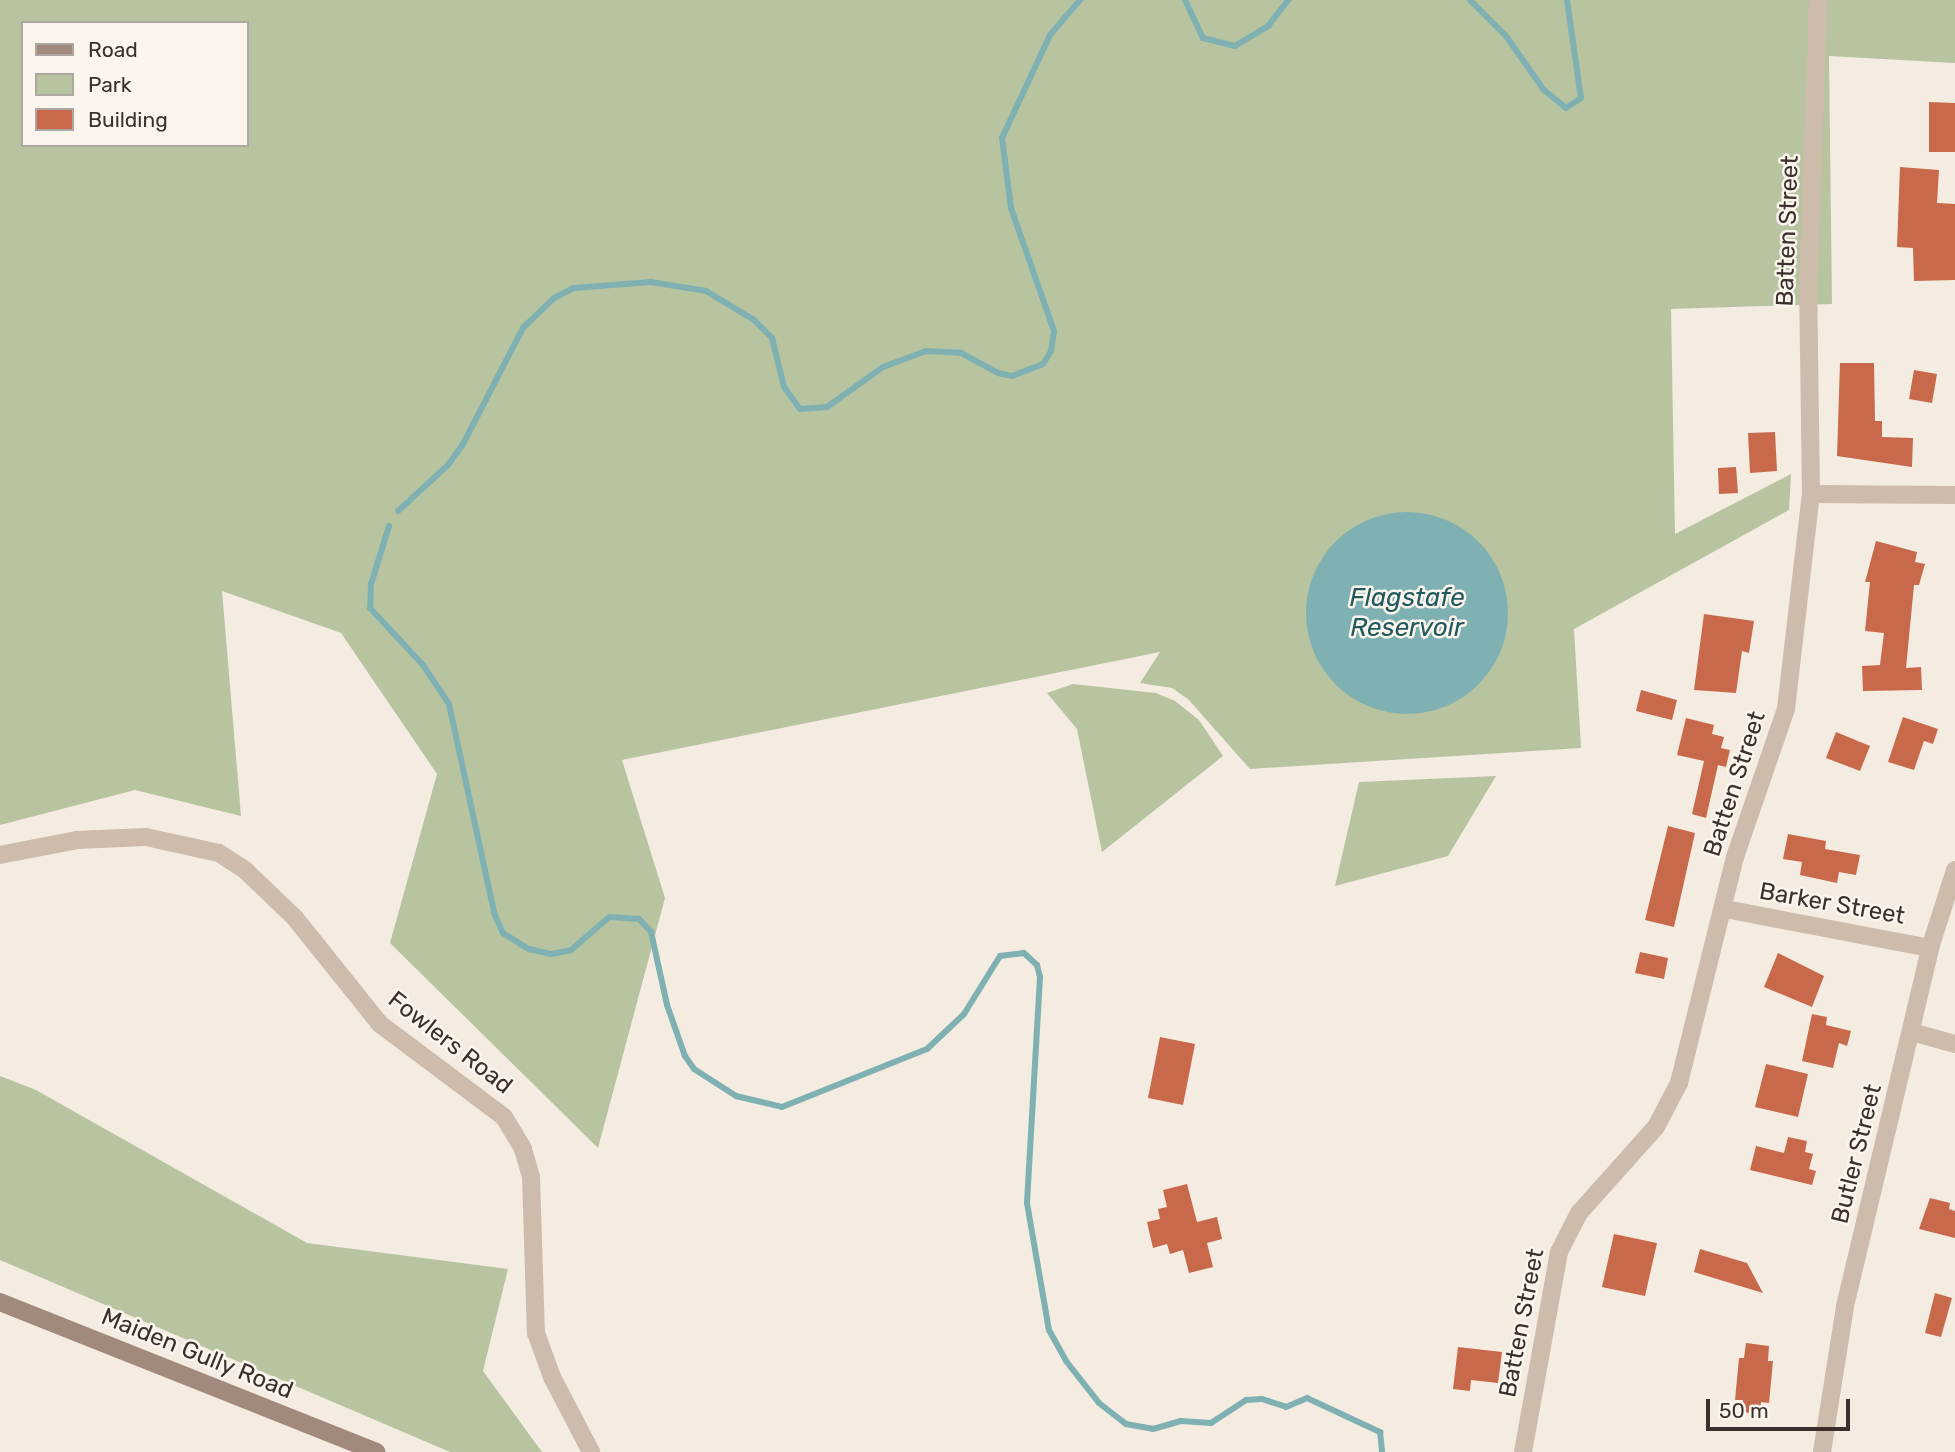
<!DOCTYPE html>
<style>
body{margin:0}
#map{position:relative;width:1955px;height:1452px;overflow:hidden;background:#f4ebe1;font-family:Rubik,sans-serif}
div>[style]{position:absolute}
.green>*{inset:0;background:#b8c4a0}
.water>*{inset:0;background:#7fb0b2}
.round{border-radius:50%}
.stream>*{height:6px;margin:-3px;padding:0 3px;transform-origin:3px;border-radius:3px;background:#7fb0b2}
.building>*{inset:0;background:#c8694b}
.street>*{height:18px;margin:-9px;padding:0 9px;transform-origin:9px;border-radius:9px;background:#cdbbac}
.secondary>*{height:18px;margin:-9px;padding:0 9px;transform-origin:9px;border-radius:9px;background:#a18a7d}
span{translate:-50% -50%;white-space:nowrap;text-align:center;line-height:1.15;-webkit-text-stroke:5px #fbf5ee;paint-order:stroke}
.street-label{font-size:24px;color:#3b302b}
.water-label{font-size:26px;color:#1f5a5e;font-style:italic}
.legend{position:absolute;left:21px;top:21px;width:228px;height:126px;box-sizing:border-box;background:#fbf5ee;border:2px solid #aea6a0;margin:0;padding:9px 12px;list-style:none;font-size:21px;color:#3b302b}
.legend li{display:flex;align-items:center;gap:14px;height:35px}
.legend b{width:35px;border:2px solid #aea6a0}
.scale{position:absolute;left:1706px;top:1399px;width:144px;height:32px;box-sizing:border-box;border:4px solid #3b302b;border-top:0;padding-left:9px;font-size:21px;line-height:24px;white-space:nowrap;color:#3b302b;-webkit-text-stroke:5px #fbf5ee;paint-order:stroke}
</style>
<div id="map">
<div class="green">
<i style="clip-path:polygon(evenodd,0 0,1955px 0,1955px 63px,1829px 56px,1832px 304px,1671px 309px,1675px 534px,1791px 474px,1789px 510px,1574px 629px,1581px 748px,1250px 769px,1188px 699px,1172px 688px,1140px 683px,1160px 652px,622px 760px,665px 898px,598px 1148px,390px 943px,437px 774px,341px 633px,222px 591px,241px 816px,135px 790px,0 825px,0 0,23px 23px,247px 23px,247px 145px,23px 145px,23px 23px)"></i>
<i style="clip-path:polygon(1073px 684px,1156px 693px,1175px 701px,1199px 720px,1223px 756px,1102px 852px,1077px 729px,1047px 693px)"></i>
<i style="clip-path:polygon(1496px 776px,1448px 856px,1335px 886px,1359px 782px)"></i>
<i style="clip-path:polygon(0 1076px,36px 1090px,307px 1243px,508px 1269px,483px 1371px,542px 1452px,450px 1452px,0 1260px)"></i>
</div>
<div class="water">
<i class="round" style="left:1306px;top:512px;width:202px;height:202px"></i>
</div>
<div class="stream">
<i style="left:1185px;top:0;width:42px;rotate:64.7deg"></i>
<i style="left:1203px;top:38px;width:33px;rotate:14deg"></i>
<i style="left:1235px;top:46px;width:39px;rotate:-31deg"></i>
<i style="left:1268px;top:26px;width:33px;rotate:-52deg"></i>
<i style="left:1470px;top:0;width:51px;rotate:45deg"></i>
<i style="left:1506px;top:36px;width:66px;rotate:54.9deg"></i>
<i style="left:1544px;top:90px;width:28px;rotate:39deg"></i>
<i style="left:1566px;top:108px;width:18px;rotate:-34deg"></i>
<i style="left:1581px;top:98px;width:99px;rotate:-98.1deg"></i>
<i style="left:398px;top:511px;width:68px;rotate:-42.6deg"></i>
<i style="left:448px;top:465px;width:24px;rotate:-54deg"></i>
<i style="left:462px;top:446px;width:133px;rotate:-62.7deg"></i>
<i style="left:523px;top:328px;width:43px;rotate:-44.1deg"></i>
<i style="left:554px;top:298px;width:22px;rotate:-27deg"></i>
<i style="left:574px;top:288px;width:77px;rotate:-4.5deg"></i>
<i style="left:651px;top:282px;width:56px;rotate:9.3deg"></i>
<i style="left:706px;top:291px;width:56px;rotate:31.1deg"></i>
<i style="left:754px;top:320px;width:25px;rotate:45deg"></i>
<i style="left:772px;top:338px;width:50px;rotate:76.2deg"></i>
<i style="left:784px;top:387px;width:27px;rotate:54deg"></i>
<i style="left:800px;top:409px;width:27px;rotate:-4deg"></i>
<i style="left:827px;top:407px;width:69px;rotate:-35.5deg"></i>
<i style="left:883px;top:367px;width:46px;rotate:-20.4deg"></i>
<i style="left:926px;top:351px;width:35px;rotate:3deg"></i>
<i style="left:961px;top:353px;width:42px;rotate:28.4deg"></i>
<i style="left:998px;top:373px;width:14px;rotate:12deg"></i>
<i style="left:1012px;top:376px;width:33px;rotate:-21deg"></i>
<i style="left:1043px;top:364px;width:15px;rotate:-58deg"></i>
<i style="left:1051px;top:351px;width:20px;rotate:-81deg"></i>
<i style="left:1054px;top:331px;width:130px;rotate:-109.3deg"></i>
<i style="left:1011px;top:208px;width:71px;rotate:-97.3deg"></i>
<i style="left:1002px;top:138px;width:114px;rotate:-65deg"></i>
<i style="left:1050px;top:35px;width:46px;rotate:-49.4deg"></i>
<i style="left:389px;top:526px;width:61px;rotate:107.2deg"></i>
<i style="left:371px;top:584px;width:24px;rotate:92deg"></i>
<i style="left:370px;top:608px;width:78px;rotate:47.1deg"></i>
<i style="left:423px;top:665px;width:47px;rotate:56.3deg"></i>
<i style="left:449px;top:704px;width:214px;rotate:77.8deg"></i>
<i style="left:494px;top:913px;width:22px;rotate:66deg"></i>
<i style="left:503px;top:933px;width:31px;rotate:32deg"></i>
<i style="left:529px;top:949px;width:23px;rotate:13deg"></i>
<i style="left:551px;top:954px;width:20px;rotate:-11deg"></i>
<i style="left:571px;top:950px;width:50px;rotate:-41deg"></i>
<i style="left:609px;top:917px;width:30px;rotate:4deg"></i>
<i style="left:639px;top:919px;width:18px;rotate:47deg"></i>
<i style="left:651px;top:932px;width:75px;rotate:77.6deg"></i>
<i style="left:667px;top:1005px;width:54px;rotate:70.6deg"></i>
<i style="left:685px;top:1056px;width:16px;rotate:55deg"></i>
<i style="left:694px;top:1069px;width:50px;rotate:32.7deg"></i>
<i style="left:736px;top:1096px;width:47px;rotate:13.4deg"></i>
<i style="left:782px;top:1107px;width:156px;rotate:-21.8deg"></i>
<i style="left:927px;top:1049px;width:51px;rotate:-43.4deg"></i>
<i style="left:964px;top:1014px;width:68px;rotate:-58.2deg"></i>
<i style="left:1000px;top:956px;width:24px;rotate:-7deg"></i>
<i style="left:1024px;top:953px;width:18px;rotate:43deg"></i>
<i style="left:1037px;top:965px;width:12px;rotate:76deg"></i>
<i style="left:1040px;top:977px;width:226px;rotate:93.3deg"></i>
<i style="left:1027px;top:1203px;width:129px;rotate:80.2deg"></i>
<i style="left:1049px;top:1330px;width:35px;rotate:61deg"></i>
<i style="left:1066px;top:1361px;width:53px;rotate:51.8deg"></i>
<i style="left:1099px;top:1403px;width:34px;rotate:38deg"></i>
<i style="left:1126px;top:1424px;width:27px;rotate:10deg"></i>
<i style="left:1153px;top:1429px;width:29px;rotate:-16deg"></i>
<i style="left:1181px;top:1421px;width:30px;rotate:4deg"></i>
<i style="left:1211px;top:1423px;width:42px;rotate:-33.3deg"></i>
<i style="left:1246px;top:1400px;width:16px;rotate:-4deg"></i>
<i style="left:1262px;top:1399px;width:25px;rotate:18deg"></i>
<i style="left:1286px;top:1407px;width:23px;rotate:-23deg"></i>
<i style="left:1307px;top:1398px;width:81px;rotate:25deg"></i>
<i style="left:1380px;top:1432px;width:20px;rotate:84deg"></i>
</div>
<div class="building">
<i style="clip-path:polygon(1929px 102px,1955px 103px,1955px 152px,1929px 152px)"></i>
<i style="clip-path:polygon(1900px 167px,1939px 170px,1937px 203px,1955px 204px,1955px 280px,1914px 281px,1913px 248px,1897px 247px)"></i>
<i style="clip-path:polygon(1840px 363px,1874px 363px,1875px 421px,1882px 421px,1882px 437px,1913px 438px,1912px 467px,1837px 456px)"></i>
<i style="clip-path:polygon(1914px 370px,1937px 374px,1932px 403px,1909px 399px)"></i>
<i style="clip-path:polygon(1775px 432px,1777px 471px,1750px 473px,1748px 433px)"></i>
<i style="clip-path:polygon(1736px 467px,1738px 493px,1719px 494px,1718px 468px)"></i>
<i style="clip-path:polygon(1876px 541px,1917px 552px,1915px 562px,1925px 564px,1919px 585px,1914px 585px,1906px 668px,1921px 667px,1922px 690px,1863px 691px,1862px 666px,1880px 665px,1884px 633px,1865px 631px,1870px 582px,1865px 582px)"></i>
<i style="clip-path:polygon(1704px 614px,1754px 621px,1749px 653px,1742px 651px,1736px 693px,1694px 690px)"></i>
<i style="clip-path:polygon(1641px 690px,1677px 700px,1672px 720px,1636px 711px)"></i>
<i style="clip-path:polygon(1903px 717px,1938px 729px,1933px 744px,1924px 741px,1914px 770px,1888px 762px)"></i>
<i style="clip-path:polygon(1686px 718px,1714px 725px,1712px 734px,1724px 737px,1721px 748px,1730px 750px,1726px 767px,1718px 765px,1706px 818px,1692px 814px,1704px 761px,1677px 755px)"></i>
<i style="clip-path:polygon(1836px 732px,1870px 746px,1860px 771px,1826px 758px)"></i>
<i style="clip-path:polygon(1668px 826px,1695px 833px,1674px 927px,1645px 920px)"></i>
<i style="clip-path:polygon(1788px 834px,1826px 841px,1825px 849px,1860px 855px,1856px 875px,1839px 872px,1837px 883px,1800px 875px,1802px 862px,1783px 859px)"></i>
<i style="clip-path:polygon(1640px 952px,1668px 958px,1664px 979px,1635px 973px)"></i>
<i style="clip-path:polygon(1778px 953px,1824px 976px,1812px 1007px,1764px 987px)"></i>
<i style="clip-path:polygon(1812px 1014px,1827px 1017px,1826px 1025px,1851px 1031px,1847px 1046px,1839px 1043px,1833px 1068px,1802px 1061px)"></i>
<i style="clip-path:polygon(1160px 1037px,1195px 1044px,1183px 1105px,1148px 1098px)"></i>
<i style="clip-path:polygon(1766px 1064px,1808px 1074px,1798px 1117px,1755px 1107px)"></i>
<i style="clip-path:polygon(1788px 1137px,1807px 1141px,1805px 1152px,1813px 1154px,1809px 1169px,1816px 1171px,1812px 1185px,1750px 1170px,1756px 1146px,1784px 1153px)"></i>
<i style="clip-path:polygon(1187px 1184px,1197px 1222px,1217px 1217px,1222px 1239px,1207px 1243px,1213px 1267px,1189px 1273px,1183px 1250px,1170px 1254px,1167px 1244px,1153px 1248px,1147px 1222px,1160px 1219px,1158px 1209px,1167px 1207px,1163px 1190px)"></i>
<i style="clip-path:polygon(1930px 1198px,1950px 1203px,1949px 1209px,1955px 1211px,1955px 1238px,1919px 1229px)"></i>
<i style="clip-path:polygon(1614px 1234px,1657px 1243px,1645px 1296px,1602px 1287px)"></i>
<i style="clip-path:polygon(1700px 1249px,1747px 1263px,1763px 1293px,1694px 1272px)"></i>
<i style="clip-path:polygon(1935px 1293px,1952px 1298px,1941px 1337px,1925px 1333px)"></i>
<i style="clip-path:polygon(1746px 1343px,1769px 1346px,1768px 1361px,1773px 1361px,1769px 1403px,1761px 1402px,1760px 1414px,1742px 1412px,1743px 1400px,1735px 1400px,1739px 1358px,1744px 1358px)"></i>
<i style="clip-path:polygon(1458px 1347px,1502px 1352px,1498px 1383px,1471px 1380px,1470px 1391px,1453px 1389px)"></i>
</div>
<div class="street">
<i style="left:1811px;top:494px;width:144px;rotate:0.4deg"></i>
<i style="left:0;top:855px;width:78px;rotate:-11deg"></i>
<i style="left:77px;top:840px;width:69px;rotate:-2.5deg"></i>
<i style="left:146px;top:837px;width:75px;rotate:12.4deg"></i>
<i style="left:219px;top:853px;width:31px;rotate:33deg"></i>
<i style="left:245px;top:870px;width:69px;rotate:43.8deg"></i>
<i style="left:295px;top:918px;width:136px;rotate:51.3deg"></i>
<i style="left:380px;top:1024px;width:155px;rotate:36.9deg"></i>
<i style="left:504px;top:1117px;width:37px;rotate:59deg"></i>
<i style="left:523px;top:1149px;width:29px;rotate:74deg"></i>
<i style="left:531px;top:1177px;width:156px;rotate:88.2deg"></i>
<i style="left:536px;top:1333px;width:47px;rotate:70deg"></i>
<i style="left:552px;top:1377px;width:85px;rotate:62.5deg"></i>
<i style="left:1725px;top:909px;width:209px;rotate:10.8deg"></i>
<i style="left:1912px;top:1032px;width:45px;rotate:15.6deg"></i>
<i style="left:1523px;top:1452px;width:203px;rotate:-79.8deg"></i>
<i style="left:1559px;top:1252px;width:44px;rotate:-62.9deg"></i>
<i style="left:1579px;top:1213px;width:115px;rotate:-48.2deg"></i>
<i style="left:1656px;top:1127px;width:50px;rotate:-62.4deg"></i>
<i style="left:1679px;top:1083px;width:233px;rotate:-76.1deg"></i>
<i style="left:1735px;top:857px;width:157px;rotate:-71deg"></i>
<i style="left:1786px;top:709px;width:216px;rotate:-83.4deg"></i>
<i style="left:1811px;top:494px;width:203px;rotate:-90.8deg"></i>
<i style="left:1808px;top:291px;width:291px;rotate:-88deg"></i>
<i style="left:1822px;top:1452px;width:148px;rotate:-81deg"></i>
<i style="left:1845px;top:1306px;width:368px;rotate:-76.6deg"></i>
<i style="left:1930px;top:948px;width:82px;rotate:-72.2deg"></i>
</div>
<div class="secondary">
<i style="left:0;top:1302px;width:405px;rotate:21.7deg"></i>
</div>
<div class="street-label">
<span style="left:1788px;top:231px;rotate:-88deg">Batten Street</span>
<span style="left:1735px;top:784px;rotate:-72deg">Batten Street</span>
<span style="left:1832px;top:904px;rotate:10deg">Barker Street</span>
<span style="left:450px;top:1043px;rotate:38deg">Fowlers Road</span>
<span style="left:1857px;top:1154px;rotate:-76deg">Butler Street</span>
<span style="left:1522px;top:1323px;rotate:-79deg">Batten Street</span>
<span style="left:197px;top:1354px;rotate:22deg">Maiden Gully Road</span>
</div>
<div class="water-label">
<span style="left:1407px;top:613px">Flagstafe<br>Reservoir</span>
</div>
<ul class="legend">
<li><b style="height:9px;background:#a18a7d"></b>Road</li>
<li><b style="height:19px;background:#b8c4a0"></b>Park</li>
<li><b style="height:19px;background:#c8694b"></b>Building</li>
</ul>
<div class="scale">50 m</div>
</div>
